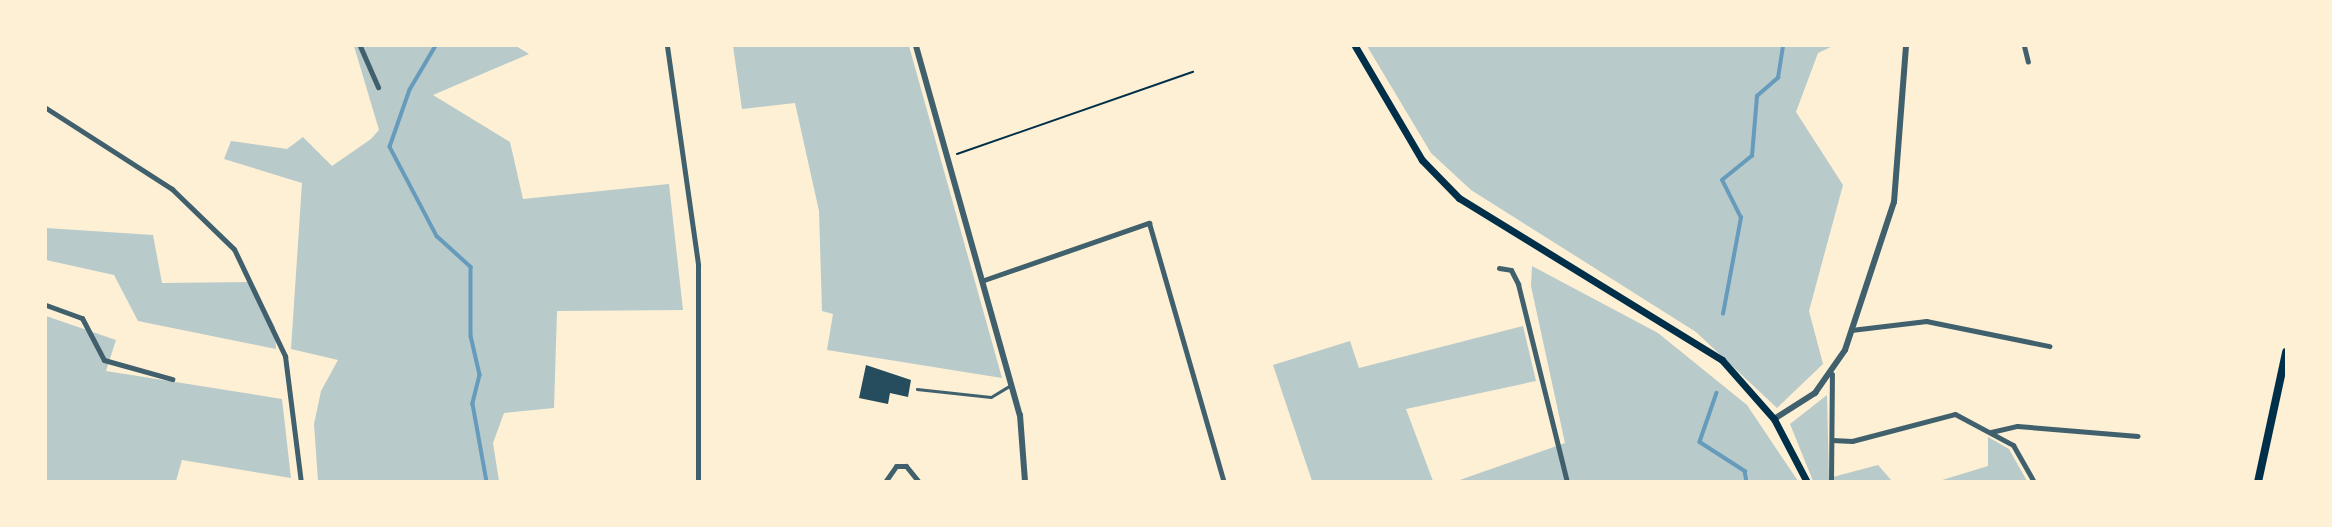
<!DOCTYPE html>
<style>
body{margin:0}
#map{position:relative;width:2332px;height:527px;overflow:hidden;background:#fdf0d5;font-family:Montserrat,sans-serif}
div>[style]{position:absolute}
.green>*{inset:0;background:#b9caca}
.stream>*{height:3.5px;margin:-1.75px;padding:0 1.75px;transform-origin:1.75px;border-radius:1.75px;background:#669bbc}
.building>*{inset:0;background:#264d5e}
.path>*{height:2px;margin:-1px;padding:0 1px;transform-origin:1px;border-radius:1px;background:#003049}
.service>*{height:2.5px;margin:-1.25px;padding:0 1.25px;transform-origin:1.25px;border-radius:1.25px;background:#3f606c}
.minor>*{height:5px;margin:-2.5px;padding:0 2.5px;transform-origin:2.5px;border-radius:2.5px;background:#3f606c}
.tertiary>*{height:6px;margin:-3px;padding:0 3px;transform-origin:3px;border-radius:3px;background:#3f606c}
.secondary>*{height:7px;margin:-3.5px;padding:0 3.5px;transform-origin:3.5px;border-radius:3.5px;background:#003049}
.primary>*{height:8px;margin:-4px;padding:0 4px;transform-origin:4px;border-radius:4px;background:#003049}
span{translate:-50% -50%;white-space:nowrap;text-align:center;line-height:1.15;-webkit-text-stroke:5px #fdf0d5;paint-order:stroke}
.frame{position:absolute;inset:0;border:47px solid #fdf0d5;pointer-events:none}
</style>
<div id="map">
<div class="green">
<i style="clip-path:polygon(354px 46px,516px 46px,529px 54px,433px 95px,510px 142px,523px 199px,669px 184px,683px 310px,557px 311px,554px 408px,504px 413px,493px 443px,499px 481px,318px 481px,314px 424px,321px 391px,338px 360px,291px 349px,302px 183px,224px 159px,231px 141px,287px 149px,303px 137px,332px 166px,371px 139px,379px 130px)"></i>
<i style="clip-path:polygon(733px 46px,909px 46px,1002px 378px,827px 350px,833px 314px,822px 311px,819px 211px,795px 103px,742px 109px)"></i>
<i style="clip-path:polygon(1367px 46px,1833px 46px,1818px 53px,1796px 112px,1843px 185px,1809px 311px,1823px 364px,1777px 408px,1696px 332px,1471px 190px,1431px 153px)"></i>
<i style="clip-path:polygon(46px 228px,153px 235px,162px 283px,251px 282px,275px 327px,276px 349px,138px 321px,114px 275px,46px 260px)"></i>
<i style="clip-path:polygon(1532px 266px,1658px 333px,1747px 405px,1798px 481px,1454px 482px,1565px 443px,1531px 286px)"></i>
<i style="clip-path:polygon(46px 316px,116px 340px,106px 371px,282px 399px,291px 478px,182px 460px,176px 481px,46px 482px)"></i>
<i style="clip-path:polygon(1523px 326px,1536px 381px,1406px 409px,1433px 481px,1312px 481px,1273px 365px,1350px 341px,1359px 368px)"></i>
<i style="clip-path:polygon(1827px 395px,1829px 478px,1878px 465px,1892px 481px,1813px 481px,1790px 424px)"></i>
<i style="clip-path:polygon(1988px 437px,2009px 449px,2027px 481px,1939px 481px,1988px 466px)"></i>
</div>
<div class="stream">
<i style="left:436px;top:46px;width:51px;rotate:120.6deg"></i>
<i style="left:410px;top:90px;width:60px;rotate:109.3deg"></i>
<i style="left:390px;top:147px;width:101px;rotate:62.2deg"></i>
<i style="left:437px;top:236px;width:46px;rotate:42.4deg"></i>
<i style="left:471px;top:267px;width:69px;rotate:90deg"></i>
<i style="left:471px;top:336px;width:40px;rotate:77deg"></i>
<i style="left:480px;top:375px;width:30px;rotate:104deg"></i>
<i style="left:473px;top:404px;width:79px;rotate:79.8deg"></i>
<i style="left:1723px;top:314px;width:98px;rotate:-79.4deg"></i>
<i style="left:1741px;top:218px;width:42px;rotate:-116.6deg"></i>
<i style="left:1722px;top:180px;width:38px;rotate:-39deg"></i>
<i style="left:1752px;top:156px;width:60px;rotate:-85.2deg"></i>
<i style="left:1757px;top:96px;width:28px;rotate:-41deg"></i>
<i style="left:1778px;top:78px;width:32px;rotate:-81deg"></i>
<i style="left:1717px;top:393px;width:52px;rotate:109.1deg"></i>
<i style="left:1700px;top:442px;width:54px;rotate:32.8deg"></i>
<i style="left:1745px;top:471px;width:11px;rotate:80deg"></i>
</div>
<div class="building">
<i style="clip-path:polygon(866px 365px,911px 380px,908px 397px,890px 393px,888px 404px,859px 398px)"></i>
</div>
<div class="path">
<i style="left:957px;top:154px;width:250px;rotate:-19.2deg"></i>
</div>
<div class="service">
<i style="left:917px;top:389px;width:74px;rotate:6.2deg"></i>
<i style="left:991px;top:397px;width:21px;rotate:-31deg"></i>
</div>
<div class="minor">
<i style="left:360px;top:46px;width:45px;rotate:66.3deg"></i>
<i style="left:667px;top:46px;width:221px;rotate:81.9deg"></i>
<i style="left:698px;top:265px;width:217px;rotate:90deg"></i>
<i style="left:2024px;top:46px;width:16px;rotate:76deg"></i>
<i style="left:46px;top:108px;width:150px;rotate:32.7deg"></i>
<i style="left:172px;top:189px;width:86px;rotate:44.1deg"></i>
<i style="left:234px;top:249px;width:119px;rotate:64.5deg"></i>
<i style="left:285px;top:356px;width:127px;rotate:82.8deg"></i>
<i style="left:1499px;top:268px;width:12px;rotate:9deg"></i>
<i style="left:1511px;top:270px;width:16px;rotate:63deg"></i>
<i style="left:1518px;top:284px;width:204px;rotate:76.1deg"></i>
<i style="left:984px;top:280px;width:175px;rotate:-19.1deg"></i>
<i style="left:1149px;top:223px;width:270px;rotate:73.9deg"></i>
<i style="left:46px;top:305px;width:38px;rotate:20deg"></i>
<i style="left:82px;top:318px;width:47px;rotate:62.4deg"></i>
<i style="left:104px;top:360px;width:71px;rotate:15.6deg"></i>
<i style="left:1851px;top:330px;width:76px;rotate:-6.8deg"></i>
<i style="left:1926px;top:321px;width:126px;rotate:11.5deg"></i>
<i style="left:1991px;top:432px;width:27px;rotate:-13deg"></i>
<i style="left:2017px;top:426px;width:121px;rotate:4.7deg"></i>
<i style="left:1832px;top:440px;width:20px;rotate:3deg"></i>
<i style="left:1852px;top:441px;width:106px;rotate:-14.7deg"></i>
<i style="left:1955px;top:414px;width:66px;rotate:28.1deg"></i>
<i style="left:2013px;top:445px;width:43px;rotate:60.4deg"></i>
<i style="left:885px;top:482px;width:19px;rotate:-55deg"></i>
<i style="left:896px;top:466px;width:10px"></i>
<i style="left:906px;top:466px;width:21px;rotate:51deg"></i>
<i style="left:1831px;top:482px;width:108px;rotate:-89.5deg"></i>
</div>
<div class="tertiary">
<i style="left:916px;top:46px;width:383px;rotate:74.3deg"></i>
<i style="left:1020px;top:415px;width:67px;rotate:85.7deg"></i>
<i style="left:1774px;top:419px;width:49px;rotate:-32.4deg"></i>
<i style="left:1815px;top:393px;width:52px;rotate:-55.1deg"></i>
<i style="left:1845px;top:350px;width:156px;rotate:-71.7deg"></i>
<i style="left:1894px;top:202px;width:156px;rotate:-85.6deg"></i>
</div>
<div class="secondary">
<i style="left:1355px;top:46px;width:132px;rotate:59.6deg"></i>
<i style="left:1422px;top:160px;width:53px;rotate:45.8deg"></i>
<i style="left:1459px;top:198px;width:309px;rotate:31.6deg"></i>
<i style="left:1722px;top:360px;width:79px;rotate:48.6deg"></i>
<i style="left:1774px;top:419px;width:71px;rotate:62.4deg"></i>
</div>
<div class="primary">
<i style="left:2258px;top:482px;width:133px;rotate:-77.8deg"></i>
</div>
<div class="frame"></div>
</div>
